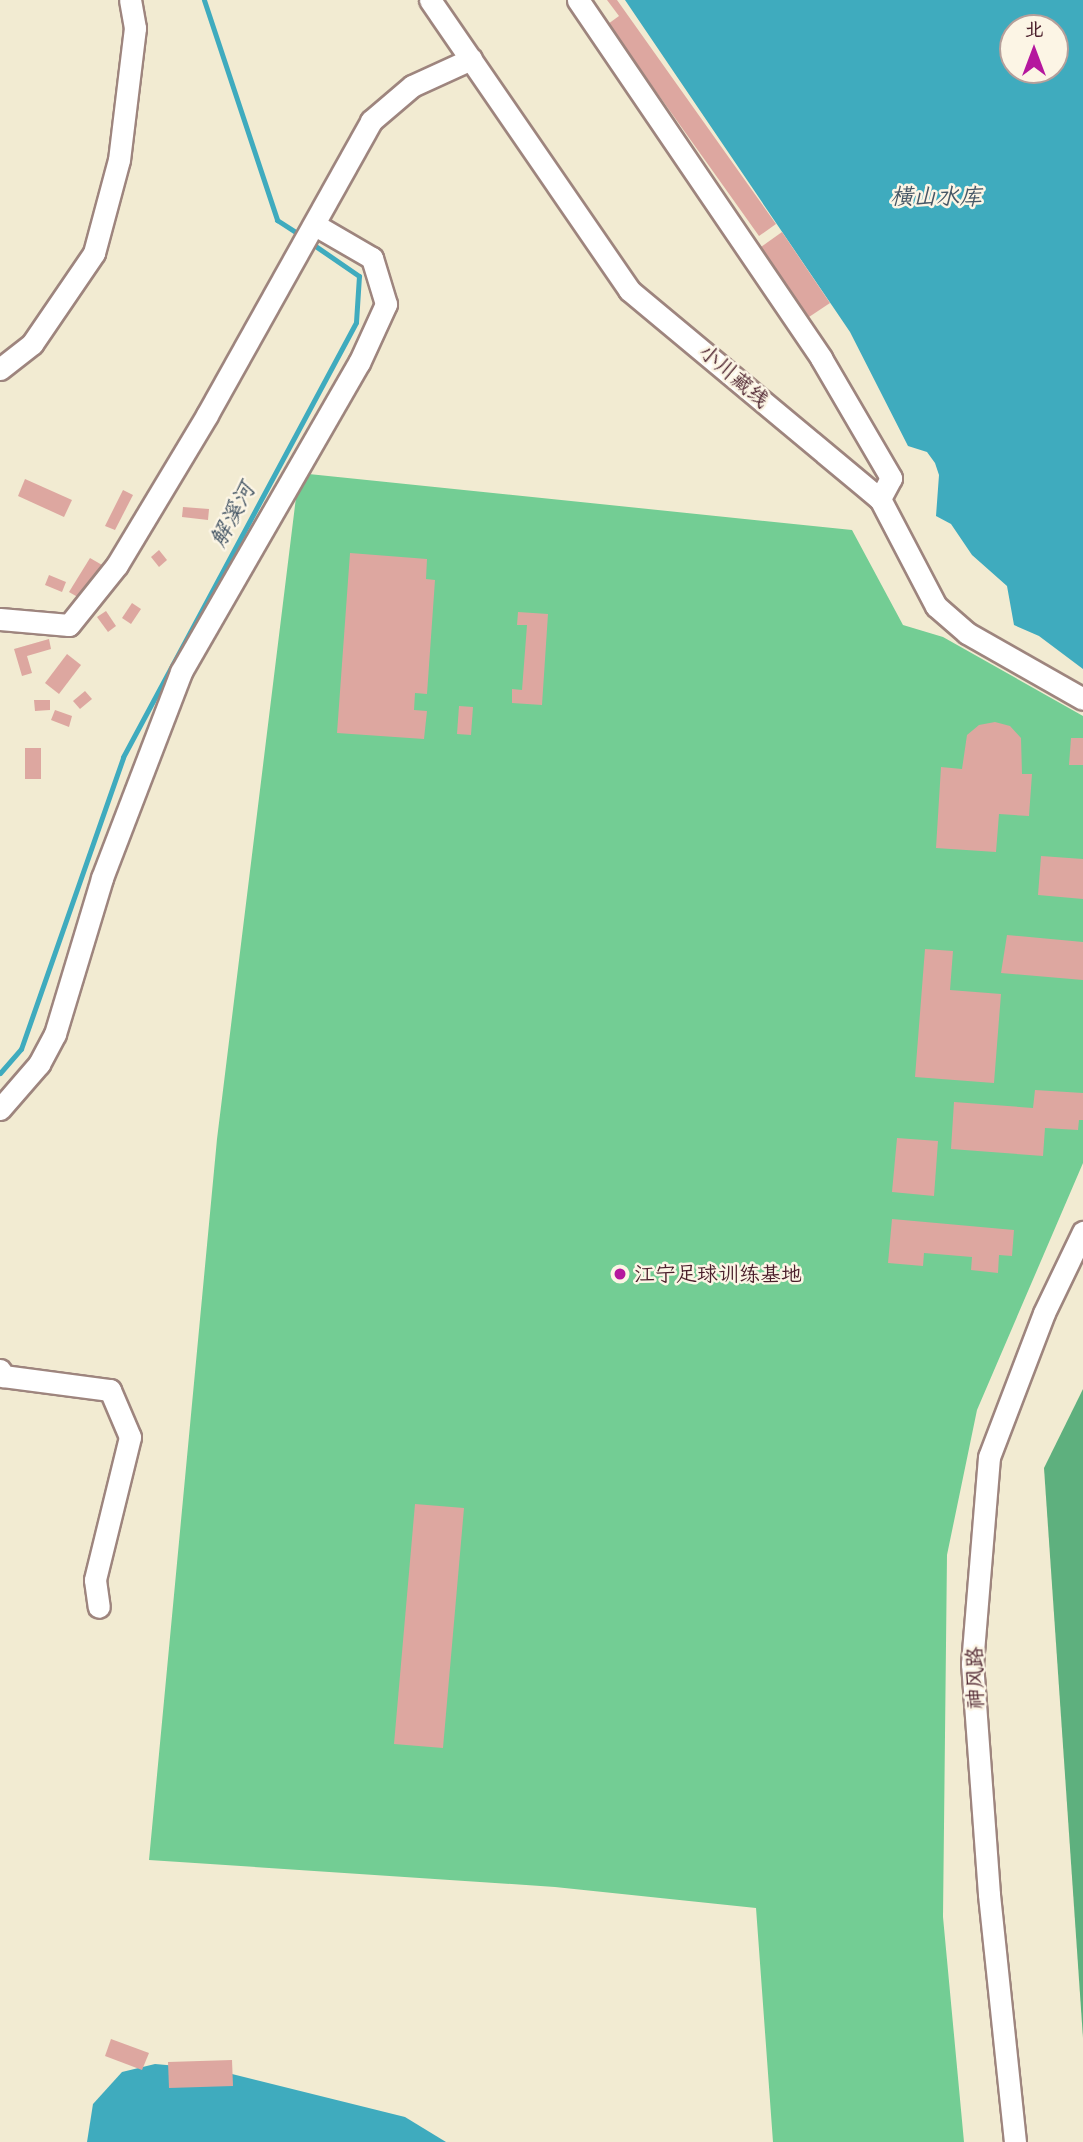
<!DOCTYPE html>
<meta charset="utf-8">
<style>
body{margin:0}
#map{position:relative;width:1083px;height:2142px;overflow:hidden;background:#f2ebd2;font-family:Sriracha,"LXGW WenKai TC",sans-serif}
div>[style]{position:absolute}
.green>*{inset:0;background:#73cd94}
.forest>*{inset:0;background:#5eb07e}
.water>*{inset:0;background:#3fabbe}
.stream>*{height:5px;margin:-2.5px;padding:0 2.5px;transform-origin:2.5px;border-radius:2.5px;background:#3fabbe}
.building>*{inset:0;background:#dda7a0}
.roads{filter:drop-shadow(2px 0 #9e857e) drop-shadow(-2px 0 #9e857e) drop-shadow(0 2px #9e857e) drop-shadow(0 -2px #9e857e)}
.minor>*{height:21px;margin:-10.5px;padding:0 10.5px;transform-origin:10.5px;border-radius:10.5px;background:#fff}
.dots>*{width:19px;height:19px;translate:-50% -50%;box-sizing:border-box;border:4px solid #fcf5e5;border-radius:50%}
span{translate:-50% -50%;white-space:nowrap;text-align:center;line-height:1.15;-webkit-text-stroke:5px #fcf5e5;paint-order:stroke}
.street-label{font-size:21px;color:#4a1f2b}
.poi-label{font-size:21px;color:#4a1f2b}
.left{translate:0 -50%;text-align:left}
.water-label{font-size:23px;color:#465766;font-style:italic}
.north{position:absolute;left:999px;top:14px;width:70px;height:70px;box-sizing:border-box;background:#fcf5e5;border:2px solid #b59f9b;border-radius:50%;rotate:0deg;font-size:19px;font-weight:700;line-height:28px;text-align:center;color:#4a1f2b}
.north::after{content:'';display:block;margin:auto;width:24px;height:32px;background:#b5179e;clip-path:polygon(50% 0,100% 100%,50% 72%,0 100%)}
</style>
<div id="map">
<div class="green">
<i style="clip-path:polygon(299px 473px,852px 530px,903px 625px,943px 637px,1083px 716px,1083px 1163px,977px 1410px,947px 1555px,943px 1917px,964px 2142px,773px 2142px,756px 1908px,555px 1887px,149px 1860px,217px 1139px)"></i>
</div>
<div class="forest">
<i style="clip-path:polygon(1083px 1389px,1083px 2038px,1044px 1468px)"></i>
</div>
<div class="water">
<i style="clip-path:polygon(evenodd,625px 0,1083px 0,1083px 669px,1039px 636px,1014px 625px,1007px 586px,972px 555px,951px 524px,936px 516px,939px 475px,935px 463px,927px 452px,908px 446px,850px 332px,625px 0,1055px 28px,1055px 70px,1013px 70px,1013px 28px,1055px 28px)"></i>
<i style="clip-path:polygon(155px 2064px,212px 2069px,405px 2117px,446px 2142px,87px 2142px,93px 2104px,122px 2072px)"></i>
</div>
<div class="stream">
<i style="left:204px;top:0;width:232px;rotate:71.6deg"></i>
<i style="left:277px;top:220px;width:27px;rotate:33deg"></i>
<i style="left:0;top:1073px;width:32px;rotate:-49deg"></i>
<i style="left:21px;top:1049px;width:309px;rotate:-70.7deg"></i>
<i style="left:123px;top:757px;width:493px;rotate:-61.8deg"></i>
<i style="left:356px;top:322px;width:46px;rotate:-86.3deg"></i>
<i style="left:359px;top:276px;width:62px;rotate:-145.5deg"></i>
</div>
<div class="building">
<i style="clip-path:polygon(607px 0,617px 0,776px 224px,759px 236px,608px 24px,619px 16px)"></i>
<i style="clip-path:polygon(782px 232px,830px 303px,809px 317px,761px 247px)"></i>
<i style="clip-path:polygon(25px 479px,72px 500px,64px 517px,18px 496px)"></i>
<i style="clip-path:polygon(123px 490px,133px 495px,115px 530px,105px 526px)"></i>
<i style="clip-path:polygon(183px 507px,209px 509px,208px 520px,182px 517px)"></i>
<i style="clip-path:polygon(159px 550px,167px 560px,159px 567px,151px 557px)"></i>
<i style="clip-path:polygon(350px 553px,427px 559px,426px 579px,435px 580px,427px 694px,415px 693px,414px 710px,427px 711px,424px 739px,337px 733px)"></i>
<i style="clip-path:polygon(90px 558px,109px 569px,88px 603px,69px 592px)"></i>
<i style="clip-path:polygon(49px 575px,66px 582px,62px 592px,45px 585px)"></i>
<i style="clip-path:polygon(132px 603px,141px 609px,131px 624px,122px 618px)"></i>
<i style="clip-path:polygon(106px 611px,116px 626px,108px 632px,97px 617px)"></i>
<i style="clip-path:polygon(518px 612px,548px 614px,542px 705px,512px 703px,512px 689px,522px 690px,527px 625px,517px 625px)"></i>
<i style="clip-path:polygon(49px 639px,51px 649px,27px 656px,32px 673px,22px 676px,14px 649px)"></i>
<i style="clip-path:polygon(67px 654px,81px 665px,59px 694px,45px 683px)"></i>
<i style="clip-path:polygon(85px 691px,92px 699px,80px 709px,73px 701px)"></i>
<i style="clip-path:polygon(34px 700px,50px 700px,50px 710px,35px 711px)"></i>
<i style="clip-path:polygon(459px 706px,473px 707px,471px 735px,457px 734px)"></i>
<i style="clip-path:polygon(55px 710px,72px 716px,69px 727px,51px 720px)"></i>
<i style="clip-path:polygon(995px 722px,1010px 726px,1021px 738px,1022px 774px,1032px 774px,1029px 816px,999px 814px,996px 852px,936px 848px,941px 767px,962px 769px,967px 735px,979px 725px)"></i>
<i style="clip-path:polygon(1071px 738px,1083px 738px,1083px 765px,1069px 765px)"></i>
<i style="clip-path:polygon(25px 748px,41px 748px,41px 779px,25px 779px)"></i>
<i style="clip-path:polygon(1041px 856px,1083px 859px,1083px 899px,1038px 895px)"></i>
<i style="clip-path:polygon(1007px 935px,1083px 942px,1083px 980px,1001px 973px)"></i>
<i style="clip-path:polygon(925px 949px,953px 951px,950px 990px,1001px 994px,994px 1083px,915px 1077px)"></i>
<i style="clip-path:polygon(1035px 1090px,1083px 1093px,1083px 1120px,1079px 1120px,1078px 1130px,1045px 1128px,1043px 1156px,951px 1149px,954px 1102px,1033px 1108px)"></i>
<i style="clip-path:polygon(897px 1138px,938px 1141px,934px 1196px,892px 1192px)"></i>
<i style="clip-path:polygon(892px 1219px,1014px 1230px,1012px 1256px,999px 1255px,998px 1273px,971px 1270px,972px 1257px,924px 1253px,923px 1266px,888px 1263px)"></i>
<i style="clip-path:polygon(415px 1504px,464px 1508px,443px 1748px,394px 1744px)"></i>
<i style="clip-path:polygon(111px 2039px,149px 2053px,142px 2070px,105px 2056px)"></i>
<i style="clip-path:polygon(232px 2060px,233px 2086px,169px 2088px,168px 2062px)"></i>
</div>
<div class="roads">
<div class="minor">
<i style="left:430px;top:0;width:352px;rotate:55.5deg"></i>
<i style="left:629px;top:290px;width:327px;rotate:39.8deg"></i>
<i style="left:880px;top:499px;width:121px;rotate:62.4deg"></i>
<i style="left:936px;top:606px;width:41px;rotate:41.1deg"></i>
<i style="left:967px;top:633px;width:133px;rotate:29.6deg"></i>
<i style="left:578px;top:0;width:433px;rotate:55.8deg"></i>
<i style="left:821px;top:358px;width:139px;rotate:59.7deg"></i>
<i style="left:891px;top:478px;width:24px;rotate:118deg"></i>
<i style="left:0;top:369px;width:41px;rotate:-38deg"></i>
<i style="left:32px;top:344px;width:110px;rotate:-55.7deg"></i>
<i style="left:94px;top:253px;width:96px;rotate:-75deg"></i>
<i style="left:119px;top:160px;width:133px;rotate:-83.1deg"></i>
<i style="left:135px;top:28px;width:28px;rotate:-100deg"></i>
<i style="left:0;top:619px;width:69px;rotate:5deg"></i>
<i style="left:69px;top:625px;width:77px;rotate:-51.3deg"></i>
<i style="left:117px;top:565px;width:175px;rotate:-59deg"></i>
<i style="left:207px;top:415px;width:337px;rotate:-60.8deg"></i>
<i style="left:371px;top:121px;width:54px;rotate:-40.5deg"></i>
<i style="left:412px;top:86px;width:65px;rotate:-24.6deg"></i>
<i style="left:0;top:1109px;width:60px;rotate:-49.1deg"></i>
<i style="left:39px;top:1064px;width:34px;rotate:-62deg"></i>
<i style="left:55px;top:1034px;width:163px;rotate:-73.2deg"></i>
<i style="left:102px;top:878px;width:221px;rotate:-69deg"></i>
<i style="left:181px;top:672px;width:357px;rotate:-60.1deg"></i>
<i style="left:359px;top:363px;width:65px;rotate:-65.4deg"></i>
<i style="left:386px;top:304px;width:48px;rotate:-106.9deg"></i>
<i style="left:372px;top:258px;width:66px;rotate:-149.9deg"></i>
<i style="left:0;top:1370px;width:7px;rotate:63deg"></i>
<i style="left:3px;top:1376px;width:108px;rotate:7.5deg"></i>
<i style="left:110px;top:1390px;width:51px;rotate:66.9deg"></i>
<i style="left:130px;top:1437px;width:147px;rotate:103.8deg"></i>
<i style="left:95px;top:1580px;width:27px;rotate:82deg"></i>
<i style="left:1015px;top:2142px;width:249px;rotate:-96deg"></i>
<i style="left:989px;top:1894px;width:231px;rotate:-94.2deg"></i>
<i style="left:972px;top:1664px;width:208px;rotate:-85.3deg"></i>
<i style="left:989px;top:1457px;width:154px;rotate:-69.1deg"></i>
<i style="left:1044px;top:1313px;width:90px;rotate:-64.3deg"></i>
</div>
</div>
<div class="dots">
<i style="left:620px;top:1274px;background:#b5179e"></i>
</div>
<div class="street-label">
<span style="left:734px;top:376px;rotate:40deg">小川藏线</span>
<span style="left:975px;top:1678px;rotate:-91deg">神风路</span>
</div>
<div class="poi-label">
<span class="left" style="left:634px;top:1274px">江宁足球训练基地</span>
</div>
<div class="water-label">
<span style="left:936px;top:197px">横山水库</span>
<span style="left:233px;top:515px;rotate:-62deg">解溪河</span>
</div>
<div class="north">北</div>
</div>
